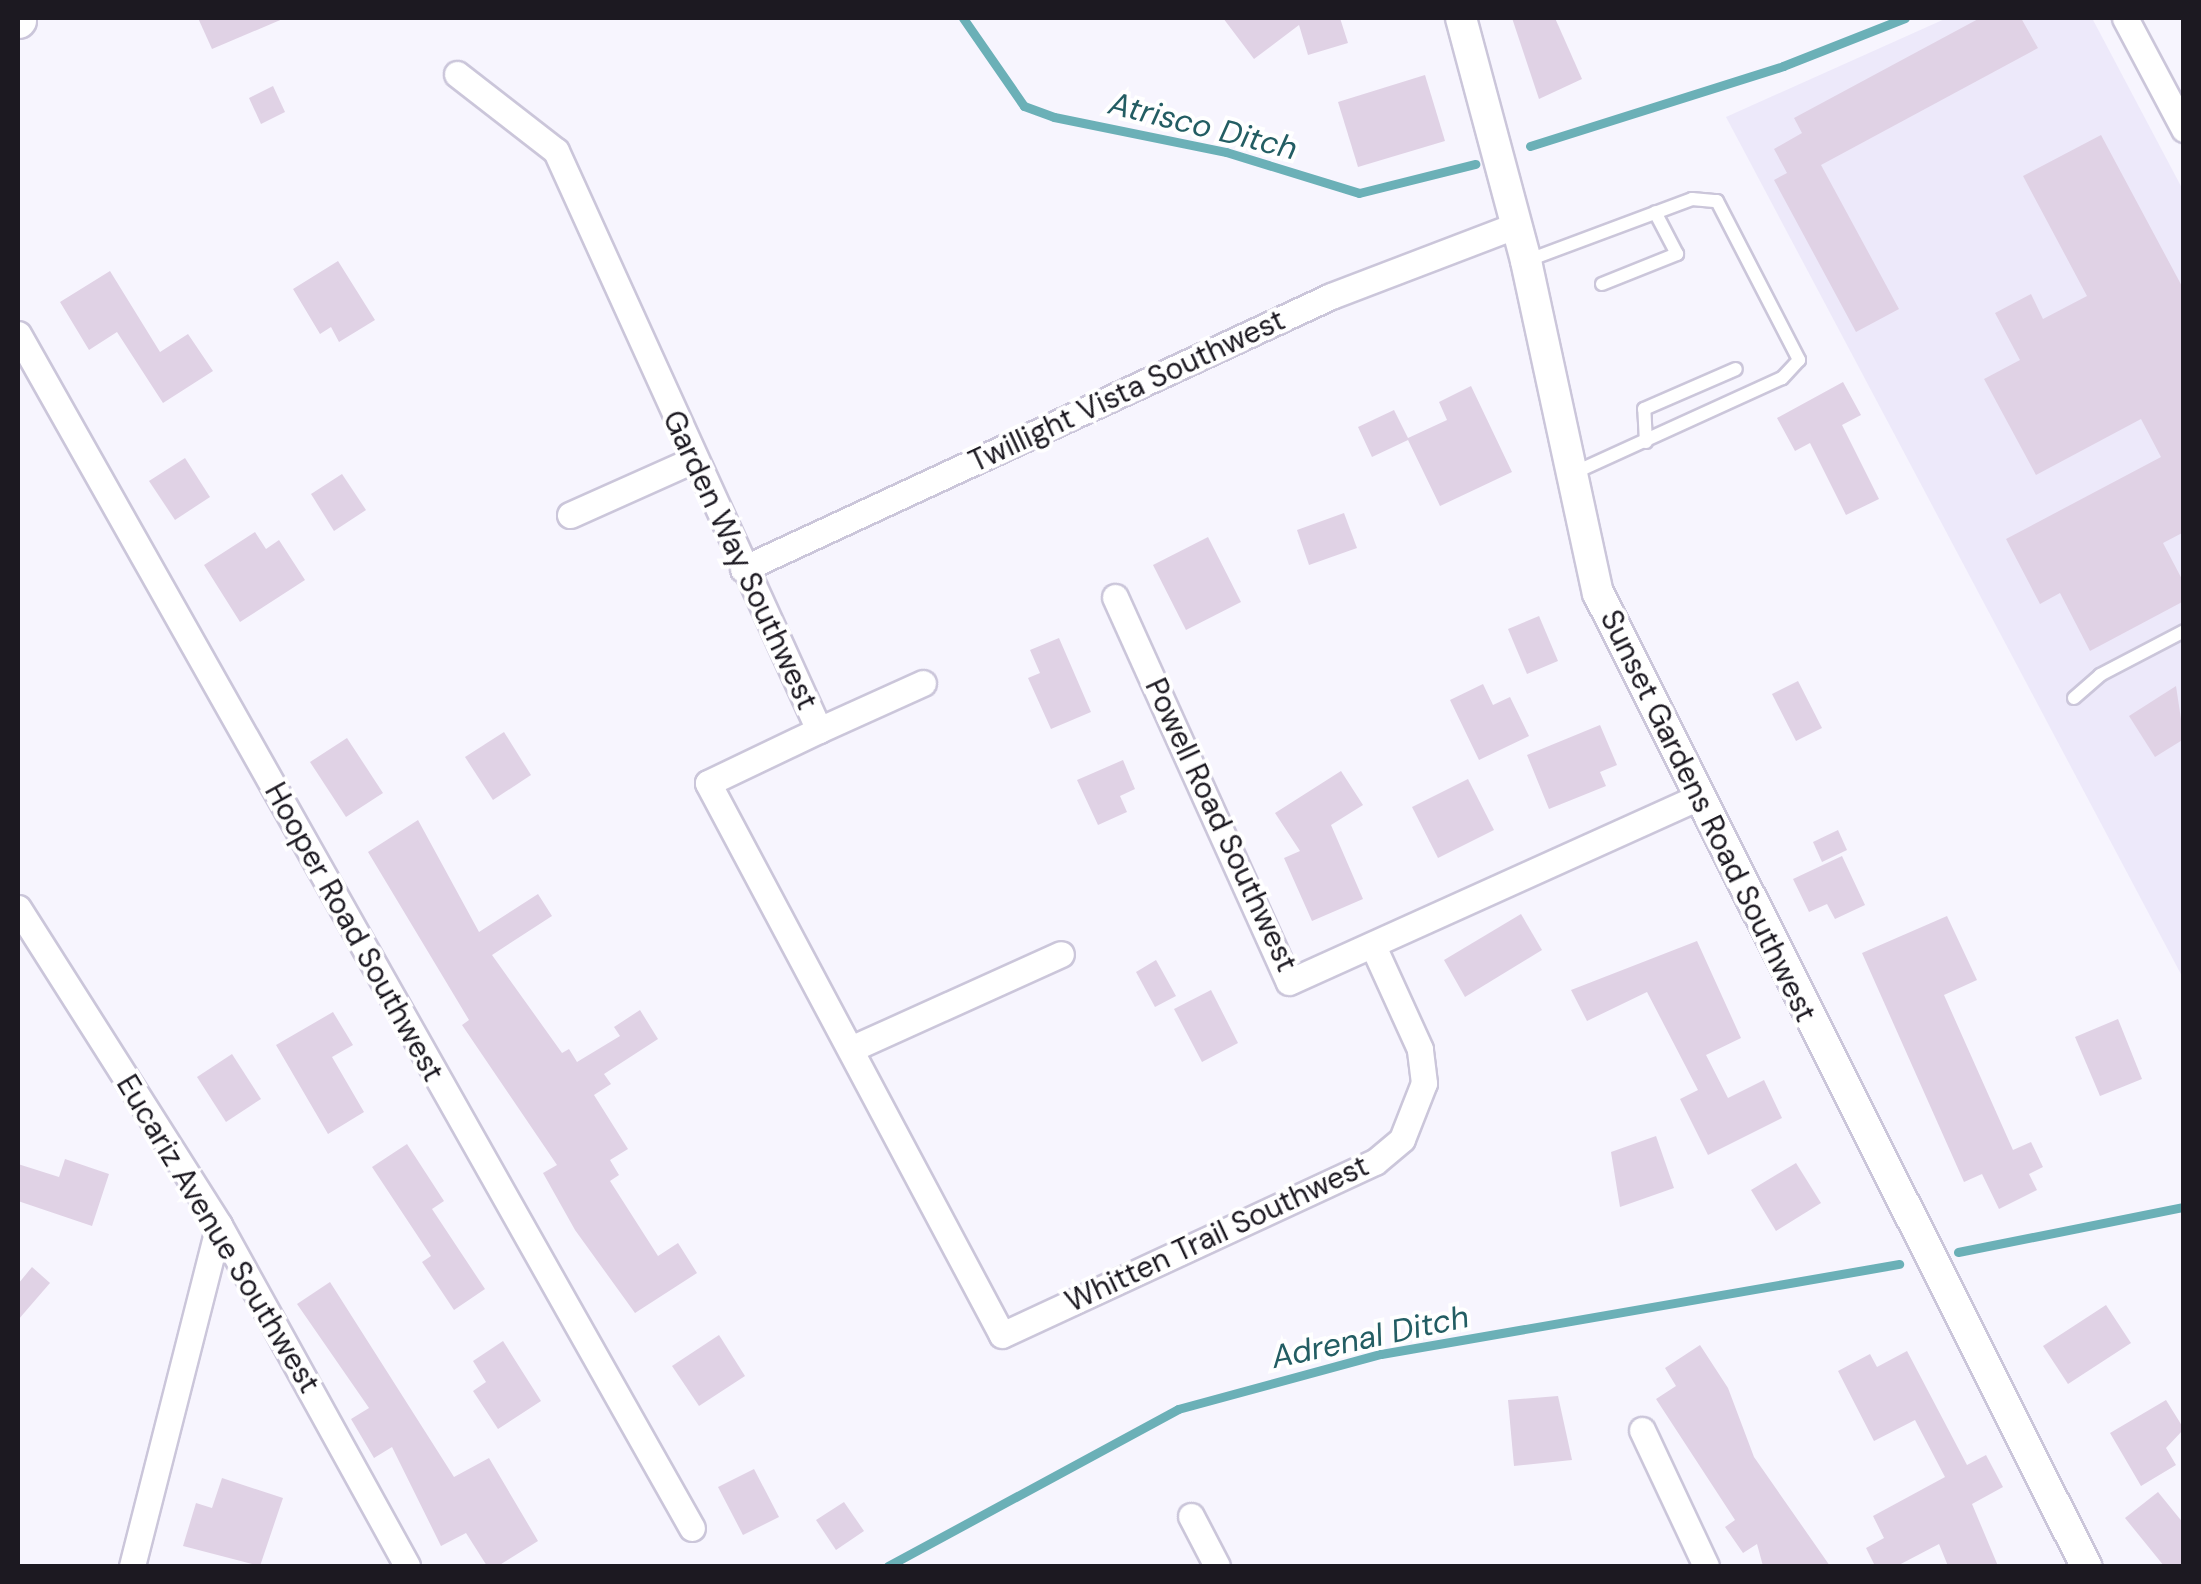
<!DOCTYPE html>
<style>
body{margin:0}
#map{position:relative;width:2201px;height:1584px;overflow:hidden;background:#f7f5fe;font-family:"DM Sans",sans-serif}
div>[style]{position:absolute}
.built>*{inset:0;background:#ede9fa}
.stream>*{height:9px;margin:-4.5px;padding:0 4.5px;transform-origin:4.5px;border-radius:4.5px;background:#6bb0b7}
.building>*{inset:0;background:#e0d2e5}
.roads{filter:drop-shadow(2px 0 #cbc6da) drop-shadow(-2px 0 #cbc6da) drop-shadow(0 2px #cbc6da) drop-shadow(0 -2px #cbc6da)}
.service>*{height:12px;margin:-6px;padding:0 6px;transform-origin:6px;border-radius:6px;background:#fff}
.minor>*{height:25px;margin:-12.5px;padding:0 12.5px;transform-origin:12.5px;border-radius:12.5px;background:#fff}
.tertiary>*{height:30px;margin:-15px;padding:0 15px;transform-origin:15px;border-radius:15px;background:#fff}
.secondary>*{height:35px;margin:-17.5px;padding:0 17.5px;transform-origin:17.5px;border-radius:17.5px;background:#fff}
span{translate:-50% -50%;white-space:nowrap;text-align:center;line-height:1.15;-webkit-text-stroke:8px #fff;paint-order:stroke}
.street-label{font-size:30px;color:#1c1921}
.water-label{font-size:32px;color:#235d63;font-style:italic}
.frame{position:absolute;inset:0;border:20px solid #1c1921;pointer-events:none}
</style>
<div id="map">
<div class="built">
<i style="clip-path:polygon(1947px 18px,2092px 18px,2183px 190px,2183px 978px,1726px 117px)"></i>
</div>
<div class="stream">
<i style="left:963px;top:18px;width:107px;rotate:55.3deg"></i>
<i style="left:1024px;top:106px;width:32px;rotate:20deg"></i>
<i style="left:1054px;top:117px;width:176px;rotate:11.5deg"></i>
<i style="left:1226px;top:152px;width:139px;rotate:17.1deg"></i>
<i style="left:1359px;top:193px;width:120px;rotate:-14deg"></i>
<i style="left:1530px;top:146px;width:265px;rotate:-17.5deg"></i>
<i style="left:1783px;top:66px;width:131px;rotate:-21.5deg"></i>
<i style="left:1958px;top:1252px;width:230px;rotate:-11.3deg"></i>
<i style="left:888px;top:1566px;width:330px;rotate:-28.4deg"></i>
<i style="left:1178px;top:1409px;width:210px;rotate:-15.2deg"></i>
<i style="left:1381px;top:1354px;width:526px;rotate:-9.86deg"></i>
</div>
<div class="building">
<i style="clip-path:polygon(198px 18px,285px 18px,212px 49px)"></i>
<i style="clip-path:polygon(1223px 18px,1340px 18px,1348px 43px,1308px 55px,1299px 25px,1254px 59px)"></i>
<i style="clip-path:polygon(1512px 18px,1555px 18px,1582px 79px,1539px 99px)"></i>
<i style="clip-path:polygon(1980px 18px,2021px 18px,2038px 48px,1821px 165px,1899px 309px,1856px 332px,1774px 180px,1787px 173px,1774px 149px,1802px 133px,1794px 118px)"></i>
<i style="clip-path:polygon(1425px 75px,1445px 141px,1358px 167px,1338px 102px)"></i>
<i style="clip-path:polygon(273px 86px,285px 112px,261px 124px,249px 98px)"></i>
<i style="clip-path:polygon(2101px 135px,2184px 290px,2184px 532px,2163px 543px,2184px 583px,2184px 601px,2090px 651px,2060px 593px,2040px 604px,2006px 539px,2161px 457px,2141px 419px,2036px 475px,1984px 379px,2020px 360px,1995px 313px,2031px 294px,2043px 319px,2087px 296px,2023px 176px)"></i>
<i style="clip-path:polygon(338px 261px,375px 320px,339px 342px,331px 327px,320px 334px,293px 289px)"></i>
<i style="clip-path:polygon(110px 271px,160px 352px,188px 334px,213px 371px,163px 403px,117px 332px,89px 350px,60px 302px)"></i>
<i style="clip-path:polygon(1843px 382px,1861px 415px,1842px 425px,1879px 499px,1846px 515px,1810px 443px,1795px 451px,1777px 418px)"></i>
<i style="clip-path:polygon(1471px 386px,1512px 472px,1440px 506px,1408px 440px,1372px 457px,1358px 427px,1394px 410px,1408px 438px,1447px 420px,1439px 402px)"></i>
<i style="clip-path:polygon(185px 458px,210px 497px,175px 520px,149px 481px)"></i>
<i style="clip-path:polygon(342px 474px,366px 510px,334px 531px,311px 494px)"></i>
<i style="clip-path:polygon(1344px 513px,1357px 548px,1309px 565px,1297px 530px)"></i>
<i style="clip-path:polygon(255px 532px,266px 549px,279px 540px,305px 580px,240px 622px,204px 565px)"></i>
<i style="clip-path:polygon(1208px 537px,1241px 602px,1186px 630px,1153px 565px)"></i>
<i style="clip-path:polygon(1539px 616px,1558px 661px,1527px 674px,1508px 629px)"></i>
<i style="clip-path:polygon(1059px 638px,1091px 712px,1051px 729px,1028px 678px,1040px 673px,1030px 650px)"></i>
<i style="clip-path:polygon(1798px 681px,1822px 728px,1796px 741px,1772px 694px)"></i>
<i style="clip-path:polygon(1483px 684px,1493px 705px,1510px 697px,1529px 736px,1479px 760px,1450px 700px)"></i>
<i style="clip-path:polygon(2176px 686px,2184px 739px,2155px 757px,2129px 716px)"></i>
<i style="clip-path:polygon(1600px 725px,1617px 765px,1600px 772px,1606px 786px,1549px 809px,1527px 755px)"></i>
<i style="clip-path:polygon(504px 732px,531px 775px,493px 800px,465px 757px)"></i>
<i style="clip-path:polygon(347px 738px,383px 793px,346px 817px,310px 762px)"></i>
<i style="clip-path:polygon(1123px 760px,1135px 789px,1120px 796px,1127px 812px,1098px 825px,1077px 780px)"></i>
<i style="clip-path:polygon(1341px 771px,1363px 805px,1331px 825px,1363px 899px,1312px 921px,1284px 858px,1300px 851px,1275px 813px)"></i>
<i style="clip-path:polygon(1468px 779px,1494px 830px,1438px 858px,1412px 807px)"></i>
<i style="clip-path:polygon(418px 820px,479px 932px,538px 894px,552px 916px,492px 955px,562px 1053px,569px 1049px,577px 1062px,620px 1036px,614px 1027px,640px 1010px,658px 1039px,604px 1074px,611px 1084px,594px 1095px,628px 1149px,610px 1160px,619px 1175px,610px 1181px,658px 1256px,678px 1243px,697px 1273px,635px 1313px,575px 1230px,543px 1173px,557px 1165px,462px 1025px,469px 1020px,368px 852px)"></i>
<i style="clip-path:polygon(1838px 830px,1847px 850px,1822px 862px,1813px 842px)"></i>
<i style="clip-path:polygon(1842px 856px,1865px 905px,1835px 919px,1827px 904px,1809px 912px,1793px 879px)"></i>
<i style="clip-path:polygon(1521px 914px,1542px 950px,1465px 997px,1444px 960px)"></i>
<i style="clip-path:polygon(1947px 916px,1977px 980px,1944px 995px,2013px 1150px,2031px 1142px,2043px 1167px,2029px 1174px,2037px 1190px,1999px 1209px,1982px 1174px,1964px 1182px,1862px 953px)"></i>
<i style="clip-path:polygon(1697px 941px,1741px 1038px,1706px 1055px,1728px 1098px,1764px 1080px,1782px 1118px,1708px 1155px,1680px 1099px,1698px 1090px,1647px 992px,1587px 1021px,1571px 990px)"></i>
<i style="clip-path:polygon(1156px 960px,1176px 996px,1155px 1007px,1136px 972px)"></i>
<i style="clip-path:polygon(1211px 990px,1238px 1043px,1202px 1062px,1174px 1009px)"></i>
<i style="clip-path:polygon(333px 1012px,353px 1045px,332px 1057px,364px 1112px,328px 1134px,276px 1045px)"></i>
<i style="clip-path:polygon(2118px 1019px,2142px 1079px,2100px 1096px,2075px 1037px)"></i>
<i style="clip-path:polygon(232px 1054px,261px 1099px,226px 1122px,197px 1077px)"></i>
<i style="clip-path:polygon(1656px 1136px,1674px 1188px,1620px 1207px,1611px 1152px)"></i>
<i style="clip-path:polygon(407px 1144px,444px 1201px,432px 1209px,485px 1289px,454px 1310px,422px 1262px,431px 1256px,372px 1167px)"></i>
<i style="clip-path:polygon(65px 1159px,109px 1174px,92px 1226px,18px 1201px,18px 1164px,59px 1177px)"></i>
<i style="clip-path:polygon(1796px 1163px,1821px 1203px,1776px 1231px,1751px 1190px)"></i>
<i style="clip-path:polygon(32px 1267px,50px 1283px,18px 1320px,18px 1284px)"></i>
<i style="clip-path:polygon(330px 1282px,454px 1477px,489px 1458px,538px 1541px,498px 1566px,487px 1566px,466px 1533px,441px 1546px,392px 1447px,374px 1458px,351px 1419px,369px 1408px,297px 1304px)"></i>
<i style="clip-path:polygon(2106px 1305px,2131px 1343px,2068px 1384px,2043px 1346px)"></i>
<i style="clip-path:polygon(719px 1335px,745px 1376px,699px 1406px,672px 1366px)"></i>
<i style="clip-path:polygon(503px 1341px,541px 1401px,498px 1429px,473px 1391px,486px 1382px,473px 1361px)"></i>
<i style="clip-path:polygon(1700px 1345px,1728px 1388px,1754px 1457px,1830px 1566px,1763px 1566px,1757px 1544px,1743px 1553px,1725px 1527px,1735px 1520px,1656px 1399px,1676px 1386px,1665px 1368px)"></i>
<i style="clip-path:polygon(1907px 1351px,1967px 1465px,1986px 1455px,2003px 1487px,1972px 1504px,1998px 1566px,1948px 1566px,1939px 1544px,1897px 1566px,1875px 1566px,1866px 1548px,1884px 1538px,1873px 1516px,1945px 1477px,1915px 1420px,1874px 1441px,1838px 1371px,1870px 1354px,1877px 1367px)"></i>
<i style="clip-path:polygon(1558px 1396px,1572px 1460px,1514px 1466px,1508px 1400px)"></i>
<i style="clip-path:polygon(2166px 1400px,2184px 1429px,2166px 1448px,2176px 1465px,2141px 1486px,2110px 1433px)"></i>
<i style="clip-path:polygon(754px 1469px,779px 1517px,743px 1535px,718px 1487px)"></i>
<i style="clip-path:polygon(222px 1478px,283px 1498px,260px 1566px,183px 1546px,196px 1503px,212px 1508px)"></i>
<i style="clip-path:polygon(2158px 1492px,2184px 1524px,2184px 1566px,2164px 1566px,2125px 1518px)"></i>
<i style="clip-path:polygon(844px 1502px,864px 1531px,836px 1550px,816px 1520px)"></i>
</div>
<div class="roads">
<div class="service">
<i style="left:1526px;top:261px;width:177px;rotate:-20.5deg"></i>
<i style="left:1692px;top:199px;width:25px;rotate:5deg"></i>
<i style="left:1717px;top:201px;width:179px;rotate:62.7deg"></i>
<i style="left:1799px;top:360px;width:25px;rotate:133deg"></i>
<i style="left:1782px;top:378px;width:229px;rotate:155.5deg"></i>
<i style="left:1602px;top:284px;width:81px;rotate:-21.8deg"></i>
<i style="left:1677px;top:254px;width:47px;rotate:-117.6deg"></i>
<i style="left:1646px;top:442px;width:33px;rotate:-93deg"></i>
<i style="left:1644px;top:409px;width:100px;rotate:-23.5deg"></i>
<i style="left:2074px;top:698px;width:35px;rotate:-41deg"></i>
<i style="left:2100px;top:675px;width:95px;rotate:-27.6deg"></i>
</div>
<div class="minor">
<i style="left:2125px;top:18px;width:126px;rotate:62deg"></i>
<i style="left:457px;top:74px;width:125px;rotate:37.9deg"></i>
<i style="left:556px;top:151px;width:636px;rotate:65.57deg"></i>
<i style="left:819px;top:730px;width:123px;rotate:154.5deg"></i>
<i style="left:708px;top:783px;width:625px;rotate:61.96deg"></i>
<i style="left:1002px;top:1335px;width:411px;rotate:-24.9deg"></i>
<i style="left:1375px;top:1162px;width:35px;rotate:-40deg"></i>
<i style="left:1402px;top:1139px;width:60px;rotate:-68.6deg"></i>
<i style="left:1424px;top:1083px;width:34px;rotate:-97deg"></i>
<i style="left:1420px;top:1049px;width:113px;rotate:-114.5deg"></i>
<i style="left:18px;top:334px;width:1371px;rotate:60.56deg"></i>
<i style="left:570px;top:515px;width:135px;rotate:-24.1deg"></i>
<i style="left:743px;top:569px;width:648px;rotate:-24.9deg"></i>
<i style="left:1331px;top:296px;width:199px;rotate:-20.9deg"></i>
<i style="left:1115px;top:597px;width:422px;rotate:65.7deg"></i>
<i style="left:1289px;top:982px;width:447px;rotate:-24.3deg"></i>
<i style="left:819px;top:730px;width:114px;rotate:-24.3deg"></i>
<i style="left:18px;top:908px;width:375px;rotate:57.6deg"></i>
<i style="left:219px;top:1225px;width:389px;rotate:61.1deg"></i>
<i style="left:853px;top:1048px;width:228px;rotate:-24.3deg"></i>
<i style="left:1642px;top:1430px;width:150px;rotate:64.8deg"></i>
<i style="left:1191px;top:1516px;width:56px;rotate:62.5deg"></i>
<i style="left:132px;top:1566px;width:352px;rotate:-75.7deg"></i>
</div>
<div class="tertiary">
<i style="left:1461px;top:18px;width:252px;rotate:75deg"></i>
<i style="left:1526px;top:261px;width:340px;rotate:77.8deg"></i>
<i style="left:1598px;top:593px;width:1089px;rotate:63.36deg"></i>
</div>
<div class="secondary">
<i style="left:18px;top:20px;width:2px;rotate:-90deg"></i>
</div>
</div>
<div class="street-label">
<span style="left:1127px;top:391px;rotate:-25deg">Twillight Vista Southwest</span>
<span style="left:740px;top:560px;rotate:65deg">Garden Way Southwest</span>
<span style="left:1708px;top:816px;rotate:64deg">Sunset Gardens Road Southwest</span>
<span style="left:1221px;top:825px;rotate:65deg">Powell Road Southwest</span>
<span style="left:354px;top:932px;rotate:61deg">Hooper Road Southwest</span>
<span style="left:218px;top:1234px;rotate:59deg">Eucariz Avenue Southwest</span>
<span style="left:1217px;top:1234px;rotate:-25deg">Whitten Trail Southwest</span>
</div>
<div class="water-label">
<span style="left:1203px;top:126px;rotate:14deg">Atrisco Ditch</span>
<span style="left:1370px;top:1337px;rotate:-12deg">Adrenal Ditch</span>
</div>
<div class="frame"></div>
</div>
